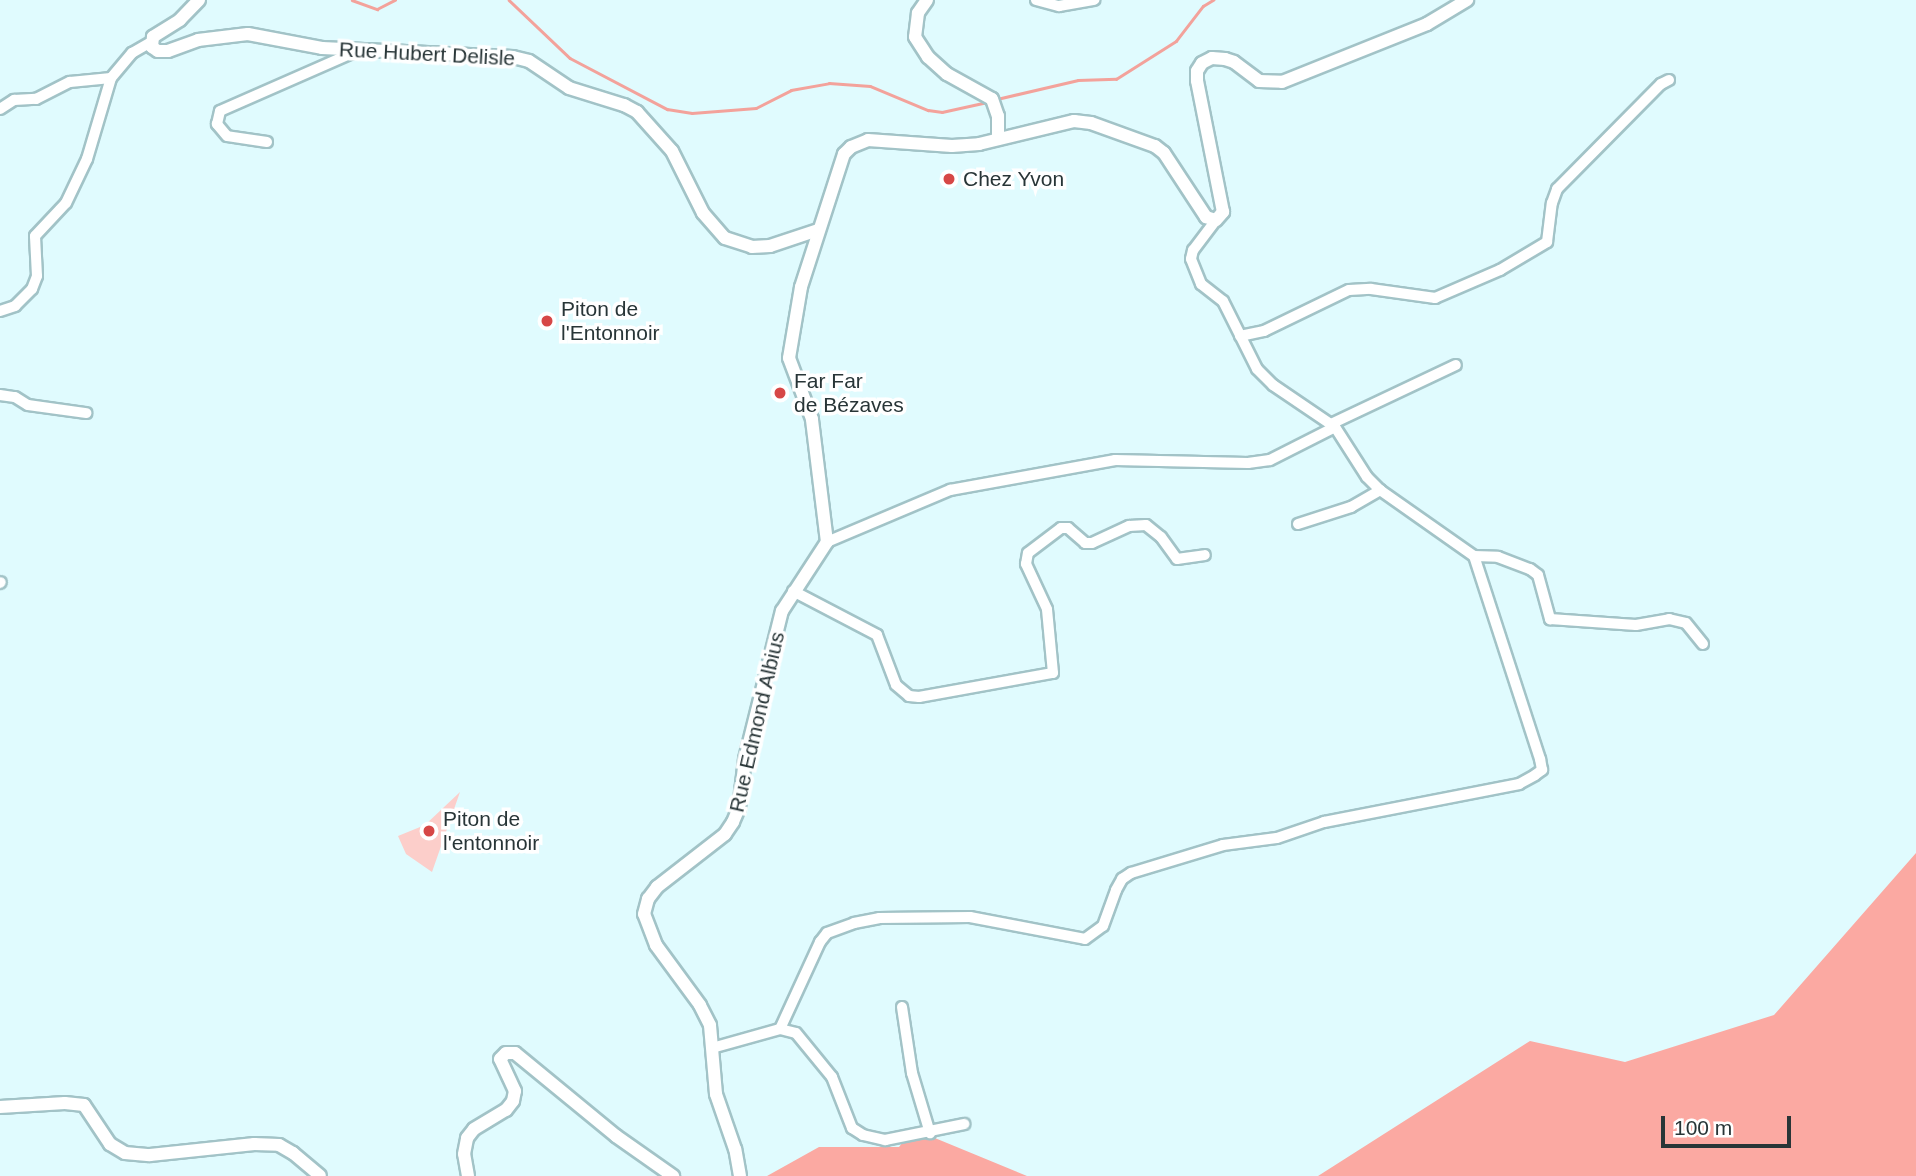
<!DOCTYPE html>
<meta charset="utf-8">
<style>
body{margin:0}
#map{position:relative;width:1916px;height:1176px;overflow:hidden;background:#e0fbfe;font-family:Arial,sans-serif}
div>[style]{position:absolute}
.green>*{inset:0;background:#fcceca}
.forest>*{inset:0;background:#fba9a2}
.stream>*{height:2.5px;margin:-1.25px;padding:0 1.25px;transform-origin:1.25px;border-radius:1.25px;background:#f3a29b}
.roads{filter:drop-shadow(2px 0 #a2c3c7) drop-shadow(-2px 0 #a2c3c7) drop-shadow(0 2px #a2c3c7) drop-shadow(0 -2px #a2c3c7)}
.minor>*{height:10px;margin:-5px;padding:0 5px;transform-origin:5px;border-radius:5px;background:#fff}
.major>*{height:12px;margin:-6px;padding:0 6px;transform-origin:6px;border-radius:6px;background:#fff}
.dots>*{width:19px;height:19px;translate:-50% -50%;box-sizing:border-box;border:4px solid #fff;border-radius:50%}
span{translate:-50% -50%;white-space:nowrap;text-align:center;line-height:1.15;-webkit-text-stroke:7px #fff;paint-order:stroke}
.street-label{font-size:21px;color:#283537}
.poi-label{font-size:21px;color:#283537}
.left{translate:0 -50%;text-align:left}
.scale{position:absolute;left:1661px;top:1116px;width:130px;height:32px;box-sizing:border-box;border:4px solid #283537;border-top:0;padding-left:9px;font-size:21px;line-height:24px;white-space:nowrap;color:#283537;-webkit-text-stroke:5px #fff;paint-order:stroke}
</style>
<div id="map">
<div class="green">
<i style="clip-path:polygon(460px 792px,432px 872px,406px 854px,398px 836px,425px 825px)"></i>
</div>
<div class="forest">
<i style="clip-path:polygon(1916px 853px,1916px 1176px,1318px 1176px,1530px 1041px,1625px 1062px,1774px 1015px)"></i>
<i style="clip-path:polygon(913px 1129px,1027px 1176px,767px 1176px,819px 1147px,899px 1147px)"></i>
</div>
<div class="stream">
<i style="left:352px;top:0;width:27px;rotate:20deg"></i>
<i style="left:377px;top:9px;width:20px;rotate:-27deg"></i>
<i style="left:509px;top:0;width:84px;rotate:43.6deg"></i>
<i style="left:570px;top:58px;width:110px;rotate:27.7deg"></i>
<i style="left:667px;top:109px;width:25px;rotate:9deg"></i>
<i style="left:692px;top:113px;width:64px;rotate:-4.5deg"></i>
<i style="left:756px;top:108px;width:39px;rotate:-27deg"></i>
<i style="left:791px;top:90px;width:39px;rotate:-10deg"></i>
<i style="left:829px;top:83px;width:41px;rotate:4.2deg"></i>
<i style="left:870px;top:86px;width:63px;rotate:22.5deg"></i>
<i style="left:928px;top:110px;width:14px;rotate:8deg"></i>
<i style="left:942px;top:112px;width:46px;rotate:-12.5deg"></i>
<i style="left:997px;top:99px;width:83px;rotate:-13.2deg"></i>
<i style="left:1078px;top:80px;width:38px;rotate:-2deg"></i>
<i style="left:1116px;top:79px;width:71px;rotate:-32.3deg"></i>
<i style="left:1176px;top:41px;width:44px;rotate:-52.4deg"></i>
<i style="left:1203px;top:6px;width:12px;rotate:-31deg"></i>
</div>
<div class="roads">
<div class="minor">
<i style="left:1036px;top:0;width:24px;rotate:15deg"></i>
<i style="left:1059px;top:6px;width:36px;rotate:-10deg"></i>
<i style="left:0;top:109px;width:17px;rotate:-33deg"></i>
<i style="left:14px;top:100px;width:22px;rotate:-3deg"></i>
<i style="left:36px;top:99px;width:38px;rotate:-27deg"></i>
<i style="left:70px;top:82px;width:41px;rotate:-5.6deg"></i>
<i style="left:267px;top:142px;width:40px;rotate:-171.5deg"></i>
<i style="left:227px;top:136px;width:16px;rotate:-130deg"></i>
<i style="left:217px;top:124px;width:13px;rotate:-77deg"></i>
<i style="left:220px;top:111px;width:150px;rotate:-23.7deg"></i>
<i style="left:1216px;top:220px;width:38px;rotate:127deg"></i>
<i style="left:1193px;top:250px;width:9px;rotate:103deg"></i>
<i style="left:1191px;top:259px;width:27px;rotate:68deg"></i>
<i style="left:1201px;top:284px;width:28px;rotate:38deg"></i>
<i style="left:1223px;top:301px;width:76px;rotate:63.4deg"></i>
<i style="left:1257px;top:369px;width:23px;rotate:45deg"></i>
<i style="left:1273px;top:385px;width:75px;rotate:34.1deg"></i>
<i style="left:1335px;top:427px;width:59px;rotate:57.4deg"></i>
<i style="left:1367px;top:477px;width:18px;rotate:45deg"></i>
<i style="left:1380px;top:490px;width:115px;rotate:35.1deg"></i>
<i style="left:1474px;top:556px;width:24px;rotate:2deg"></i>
<i style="left:1498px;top:557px;width:34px;rotate:21deg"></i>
<i style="left:1530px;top:569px;width:10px;rotate:37deg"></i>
<i style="left:1538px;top:575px;width:46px;rotate:74.7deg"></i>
<i style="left:1550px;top:619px;width:86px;rotate:4deg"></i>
<i style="left:1636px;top:625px;width:34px;rotate:-10deg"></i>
<i style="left:1669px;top:619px;width:17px;rotate:13deg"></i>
<i style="left:1686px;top:623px;width:27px;rotate:51deg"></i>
<i style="left:0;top:311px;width:16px;rotate:-18deg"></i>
<i style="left:15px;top:306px;width:24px;rotate:-45deg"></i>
<i style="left:32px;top:289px;width:14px;rotate:-69deg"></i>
<i style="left:37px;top:276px;width:40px;rotate:-92.9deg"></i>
<i style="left:35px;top:236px;width:45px;rotate:-46.8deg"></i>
<i style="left:66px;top:203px;width:49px;rotate:-64.5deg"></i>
<i style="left:87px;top:159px;width:84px;rotate:-73.5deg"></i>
<i style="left:111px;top:78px;width:33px;rotate:-50deg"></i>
<i style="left:132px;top:53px;width:22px;rotate:-30deg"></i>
<i style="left:1240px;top:336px;width:25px;rotate:-12deg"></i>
<i style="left:1264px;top:331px;width:94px;rotate:-25.8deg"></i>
<i style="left:1349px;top:290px;width:22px;rotate:-3deg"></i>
<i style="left:1371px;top:289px;width:65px;rotate:8deg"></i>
<i style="left:1435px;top:298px;width:71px;rotate:-23.3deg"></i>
<i style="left:1500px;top:270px;width:55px;rotate:-30.8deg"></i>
<i style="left:1547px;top:242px;width:39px;rotate:-83deg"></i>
<i style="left:1552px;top:203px;width:15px;rotate:-70deg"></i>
<i style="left:1557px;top:189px;width:148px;rotate:-45.3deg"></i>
<i style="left:1661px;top:84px;width:9px;rotate:-27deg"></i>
<i style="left:0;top:395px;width:15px;rotate:8deg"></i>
<i style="left:15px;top:397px;width:15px;rotate:32deg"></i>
<i style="left:28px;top:405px;width:59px;rotate:7.9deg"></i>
<i style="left:1331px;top:424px;width:138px;rotate:-25.3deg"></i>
<i style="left:1298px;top:524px;width:56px;rotate:-17.8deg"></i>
<i style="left:1351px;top:507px;width:34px;rotate:-30deg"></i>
<i style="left:827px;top:542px;width:134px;rotate:-22.9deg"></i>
<i style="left:950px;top:490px;width:168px;rotate:-10.3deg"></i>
<i style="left:1115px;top:460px;width:133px;rotate:1.3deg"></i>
<i style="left:1248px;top:463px;width:22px;rotate:-8deg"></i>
<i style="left:1270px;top:460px;width:73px;rotate:-26.9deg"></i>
<i style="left:0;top:583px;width:1px;rotate:-45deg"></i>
<i style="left:793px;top:591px;width:95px;rotate:27.6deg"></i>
<i style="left:877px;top:635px;width:53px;rotate:69.2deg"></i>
<i style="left:896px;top:685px;width:17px;rotate:40deg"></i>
<i style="left:909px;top:696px;width:10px;rotate:6deg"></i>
<i style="left:919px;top:697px;width:136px;rotate:-10.2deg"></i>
<i style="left:1053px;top:673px;width:64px;rotate:-95.4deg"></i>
<i style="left:1047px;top:609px;width:50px;rotate:-115deg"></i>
<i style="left:1026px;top:564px;width:11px;rotate:-80deg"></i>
<i style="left:1028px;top:553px;width:41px;rotate:-37.1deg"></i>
<i style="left:1061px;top:528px;width:7px"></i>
<i style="left:1068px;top:528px;width:23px;rotate:41deg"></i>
<i style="left:1085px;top:543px;width:7px"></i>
<i style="left:1092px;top:543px;width:41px;rotate:-24.7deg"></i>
<i style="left:1129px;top:526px;width:17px;rotate:-3deg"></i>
<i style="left:1146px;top:525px;width:19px;rotate:39deg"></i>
<i style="left:1161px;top:537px;width:27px;rotate:54deg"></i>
<i style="left:1177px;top:559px;width:28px;rotate:-8deg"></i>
<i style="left:902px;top:1007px;width:67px;rotate:81.4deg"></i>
<i style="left:912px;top:1073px;width:63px;rotate:73.3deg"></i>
<i style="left:780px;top:1029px;width:96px;rotate:-65.3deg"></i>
<i style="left:820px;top:942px;width:11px;rotate:-52deg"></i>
<i style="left:827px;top:933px;width:29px;rotate:-20deg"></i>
<i style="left:854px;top:923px;width:25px;rotate:-11deg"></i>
<i style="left:879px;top:918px;width:91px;rotate:-0.6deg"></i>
<i style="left:970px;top:917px;width:117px;rotate:10.8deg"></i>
<i style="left:1085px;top:939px;width:22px;rotate:-36deg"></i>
<i style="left:1103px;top:926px;width:38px;rotate:-70deg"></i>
<i style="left:1116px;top:890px;width:13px;rotate:-61deg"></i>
<i style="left:1122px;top:879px;width:11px;rotate:-34deg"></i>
<i style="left:1131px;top:873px;width:96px;rotate:-16.9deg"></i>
<i style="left:1223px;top:845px;width:54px;rotate:-7.4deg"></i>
<i style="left:1277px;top:838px;width:50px;rotate:-18.8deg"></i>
<i style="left:1324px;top:822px;width:199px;rotate:-11deg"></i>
<i style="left:1519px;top:784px;width:18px;rotate:-29deg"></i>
<i style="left:1535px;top:775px;width:9px;rotate:-36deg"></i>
<i style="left:1542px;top:770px;width:11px;rotate:-100deg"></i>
<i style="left:1540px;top:759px;width:213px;rotate:-108deg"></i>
<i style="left:712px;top:1048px;width:71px;rotate:-15.6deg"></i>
<i style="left:780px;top:1029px;width:16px;rotate:14deg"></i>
<i style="left:796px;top:1033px;width:57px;rotate:50.7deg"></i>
<i style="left:832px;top:1077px;width:55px;rotate:68.6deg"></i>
<i style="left:852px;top:1128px;width:13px;rotate:32deg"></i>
<i style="left:863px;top:1135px;width:23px;rotate:13deg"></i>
<i style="left:885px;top:1140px;width:81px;rotate:-11.4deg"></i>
</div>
<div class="major">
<i style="left:199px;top:0;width:28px;rotate:134deg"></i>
<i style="left:180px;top:20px;width:32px;rotate:148deg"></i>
<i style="left:153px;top:37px;width:10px;rotate:96deg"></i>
<i style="left:152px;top:47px;width:7px;rotate:34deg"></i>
<i style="left:158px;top:51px;width:10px"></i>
<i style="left:168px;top:51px;width:32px;rotate:-20deg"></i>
<i style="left:198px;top:40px;width:50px;rotate:-6.8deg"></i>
<i style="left:248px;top:34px;width:75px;rotate:10.7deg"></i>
<i style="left:322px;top:48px;width:191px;rotate:2.7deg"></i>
<i style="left:513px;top:57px;width:16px;rotate:14deg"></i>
<i style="left:529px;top:61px;width:48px;rotate:34deg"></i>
<i style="left:569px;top:88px;width:58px;rotate:17.2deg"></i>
<i style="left:624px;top:105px;width:15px;rotate:28deg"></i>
<i style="left:637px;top:112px;width:52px;rotate:48.1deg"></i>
<i style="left:672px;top:151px;width:69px;rotate:63.4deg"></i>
<i style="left:703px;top:213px;width:33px;rotate:49deg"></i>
<i style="left:725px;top:238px;width:28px;rotate:18deg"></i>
<i style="left:752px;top:247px;width:18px;rotate:-3deg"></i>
<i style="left:770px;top:246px;width:51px;rotate:-18.4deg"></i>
<i style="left:927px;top:0;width:16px;rotate:125deg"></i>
<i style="left:918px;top:13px;width:24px;rotate:97deg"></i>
<i style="left:915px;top:37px;width:24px;rotate:57deg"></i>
<i style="left:928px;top:57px;width:25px;rotate:42deg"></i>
<i style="left:947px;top:74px;width:51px;rotate:29.1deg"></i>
<i style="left:992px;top:99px;width:18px;rotate:71deg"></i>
<i style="left:998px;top:116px;width:23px;rotate:90deg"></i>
<i style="left:0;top:1107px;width:65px;rotate:-3.5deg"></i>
<i style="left:65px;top:1103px;width:19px;rotate:6deg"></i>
<i style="left:84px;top:1105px;width:47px;rotate:56.3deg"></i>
<i style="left:110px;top:1144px;width:17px;rotate:31deg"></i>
<i style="left:125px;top:1153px;width:25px;rotate:5deg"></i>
<i style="left:150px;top:1155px;width:105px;rotate:-6deg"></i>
<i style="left:254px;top:1144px;width:25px;rotate:2deg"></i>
<i style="left:279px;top:1145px;width:16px;rotate:30deg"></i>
<i style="left:293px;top:1153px;width:35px;rotate:40deg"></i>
<i style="left:468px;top:1176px;width:22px;rotate:-100deg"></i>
<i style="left:464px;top:1154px;width:16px;rotate:-79deg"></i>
<i style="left:467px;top:1138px;width:11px;rotate:-52deg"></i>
<i style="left:474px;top:1129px;width:37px;rotate:-31deg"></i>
<i style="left:506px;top:1110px;width:11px;rotate:-52deg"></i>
<i style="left:513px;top:1101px;width:10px;rotate:-79deg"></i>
<i style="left:515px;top:1091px;width:35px;rotate:-115deg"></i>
<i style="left:500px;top:1059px;width:8px;rotate:-45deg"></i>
<i style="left:506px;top:1053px;width:9px"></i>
<i style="left:515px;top:1053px;width:131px;rotate:39.4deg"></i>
<i style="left:616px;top:1136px;width:70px;rotate:35.1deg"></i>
<i style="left:740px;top:1176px;width:27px;rotate:-100deg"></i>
<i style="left:735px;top:1149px;width:58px;rotate:-109.1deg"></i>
<i style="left:716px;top:1094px;width:69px;rotate:-95deg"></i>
<i style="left:710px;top:1025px;width:22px;rotate:-117deg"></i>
<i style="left:700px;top:1005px;width:74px;rotate:-126.3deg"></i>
<i style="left:656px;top:945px;width:33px;rotate:-111deg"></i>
<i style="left:644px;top:914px;width:16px;rotate:-75deg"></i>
<i style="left:648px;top:899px;width:15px;rotate:-53deg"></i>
<i style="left:657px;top:887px;width:86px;rotate:-37.9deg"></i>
<i style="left:725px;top:834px;width:14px;rotate:-56deg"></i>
<i style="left:733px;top:822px;width:15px;rotate:-67deg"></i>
<i style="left:739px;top:808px;width:49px;rotate:-83deg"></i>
<i style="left:745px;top:759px;width:153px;rotate:-76deg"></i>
<i style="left:782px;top:611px;width:82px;rotate:-56.9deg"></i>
<i style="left:827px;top:542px;width:124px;rotate:-97deg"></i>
<i style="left:812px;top:419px;width:65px;rotate:-110.7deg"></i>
<i style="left:789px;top:358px;width:72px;rotate:-80.4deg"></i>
<i style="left:801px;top:287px;width:140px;rotate:-72.1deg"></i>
<i style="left:844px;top:154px;width:10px;rotate:-45deg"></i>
<i style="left:851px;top:147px;width:18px;rotate:-22deg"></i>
<i style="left:868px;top:140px;width:84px;rotate:4.1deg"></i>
<i style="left:952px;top:146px;width:27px;rotate:-4deg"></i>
<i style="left:979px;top:144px;width:98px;rotate:-13.6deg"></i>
<i style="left:1074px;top:121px;width:17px;rotate:7deg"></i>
<i style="left:1091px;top:123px;width:68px;rotate:19.8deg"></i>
<i style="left:1155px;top:146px;width:11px;rotate:38deg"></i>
<i style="left:1164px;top:153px;width:77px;rotate:56.7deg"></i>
<i style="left:1206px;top:217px;width:10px;rotate:17deg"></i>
<i style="left:1216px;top:220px;width:11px;rotate:-49deg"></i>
<i style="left:1223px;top:212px;width:134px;rotate:-101.2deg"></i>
<i style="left:1197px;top:81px;width:10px;rotate:-90deg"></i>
<i style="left:1197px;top:71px;width:9px;rotate:-58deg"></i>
<i style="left:1202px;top:63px;width:11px;rotate:-27deg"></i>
<i style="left:1212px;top:58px;width:13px;rotate:4deg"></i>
<i style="left:1225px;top:59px;width:9px;rotate:18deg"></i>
<i style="left:1234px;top:62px;width:31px;rotate:37deg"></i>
<i style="left:1259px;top:81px;width:23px;rotate:2deg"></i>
<i style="left:1282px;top:82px;width:156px;rotate:-21.8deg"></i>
<i style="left:1427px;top:24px;width:47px;rotate:-31deg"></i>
</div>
</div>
<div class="dots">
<i style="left:949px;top:179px;background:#d64746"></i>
<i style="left:547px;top:321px;background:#d64746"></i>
<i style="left:780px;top:393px;background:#d64746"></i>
<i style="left:429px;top:831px;background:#d64746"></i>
</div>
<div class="street-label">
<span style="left:427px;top:54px;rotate:3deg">Rue Hubert Delisle</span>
<span style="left:757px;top:722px;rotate:-77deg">Rue Edmond Albius</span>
</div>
<div class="poi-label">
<span class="left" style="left:963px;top:179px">Chez Yvon</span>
<span class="left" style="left:561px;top:321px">Piton de<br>l'Entonnoir</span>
<span class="left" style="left:794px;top:393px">Far Far<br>de Bézaves</span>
<span class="left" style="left:443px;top:831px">Piton de<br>l'entonnoir</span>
</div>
<div class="scale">100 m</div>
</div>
